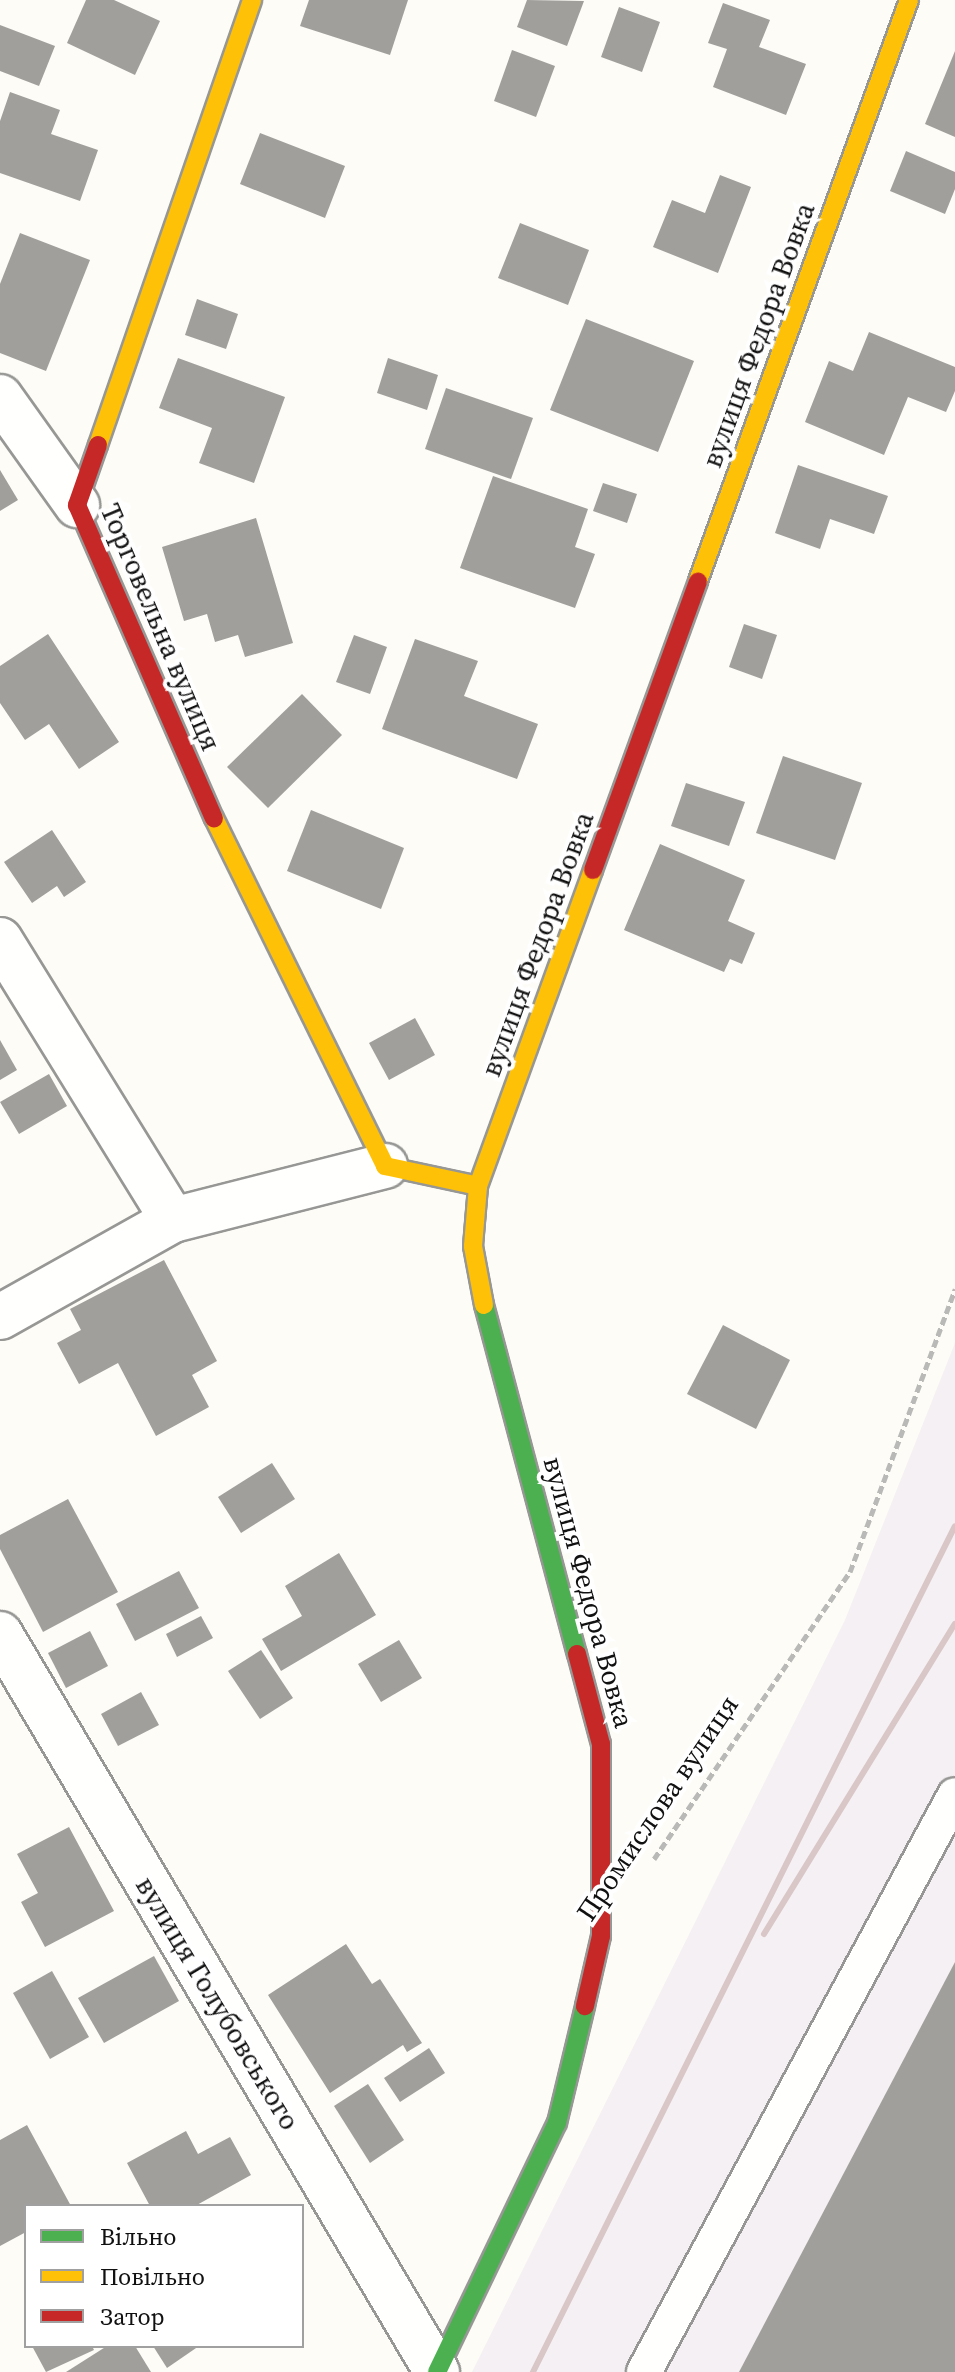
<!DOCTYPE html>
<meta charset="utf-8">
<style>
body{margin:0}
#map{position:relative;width:955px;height:2372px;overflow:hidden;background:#fdfcf7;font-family:"Source Serif 4",serif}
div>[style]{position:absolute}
.industrial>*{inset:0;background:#f5f0f3}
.building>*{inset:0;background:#a19f9c}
.path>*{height:5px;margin-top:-2.5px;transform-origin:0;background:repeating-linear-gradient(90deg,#b9b9b8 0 8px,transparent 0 12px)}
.roads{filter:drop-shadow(2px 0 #979795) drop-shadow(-2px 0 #979795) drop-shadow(0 2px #979795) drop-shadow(0 -2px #979795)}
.lane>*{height:34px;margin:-17px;padding:0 17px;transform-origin:17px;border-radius:17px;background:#fffffe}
.street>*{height:44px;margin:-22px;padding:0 22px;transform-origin:22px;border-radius:22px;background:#fffffe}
.fast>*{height:18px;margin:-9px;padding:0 9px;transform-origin:9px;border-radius:9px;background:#4caf50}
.slow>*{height:18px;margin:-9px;padding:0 9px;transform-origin:9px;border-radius:9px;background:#ffc107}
.jam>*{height:18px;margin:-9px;padding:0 9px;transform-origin:9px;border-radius:9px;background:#c62828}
.rail>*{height:6px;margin:-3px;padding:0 3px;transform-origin:3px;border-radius:3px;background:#d9c6c7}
span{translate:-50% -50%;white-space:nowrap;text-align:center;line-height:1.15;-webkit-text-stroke:8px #fff;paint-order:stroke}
.street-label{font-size:28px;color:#111}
.legend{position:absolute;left:24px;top:2204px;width:280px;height:144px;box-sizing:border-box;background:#fff;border:2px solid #a0a0a0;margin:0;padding:10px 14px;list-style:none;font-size:24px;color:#111}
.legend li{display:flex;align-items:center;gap:16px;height:40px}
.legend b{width:40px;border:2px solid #a0a0a0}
</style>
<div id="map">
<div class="industrial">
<i style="clip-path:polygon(955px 1343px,955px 2372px,472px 2372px,845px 1620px)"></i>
</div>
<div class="building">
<i style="clip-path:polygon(86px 0,114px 0,160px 21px,135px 75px,67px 43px)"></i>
<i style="clip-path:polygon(309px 0,408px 0,390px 55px,300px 26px)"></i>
<i style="clip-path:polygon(527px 0,584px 1px,567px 46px,517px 27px)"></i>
<i style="clip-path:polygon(723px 3px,770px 20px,759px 47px,806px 64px,786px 115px,713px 87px,727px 49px,708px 43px)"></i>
<i style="clip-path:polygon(619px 7px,660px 22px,642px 72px,601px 57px)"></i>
<i style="clip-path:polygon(0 25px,55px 46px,39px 86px,0 71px)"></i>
<i style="clip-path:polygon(512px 50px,555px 66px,536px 117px,494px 101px)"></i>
<i style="clip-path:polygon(955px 51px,955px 137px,925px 124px)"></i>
<i style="clip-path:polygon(10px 92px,60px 110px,51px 134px,98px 150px,80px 201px,0 173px,0 121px)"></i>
<i style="clip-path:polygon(260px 133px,345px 166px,325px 218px,240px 184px)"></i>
<i style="clip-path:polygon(906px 151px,955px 172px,955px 189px,945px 214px,890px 191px)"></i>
<i style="clip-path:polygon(720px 175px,751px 187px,718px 273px,653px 247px,672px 200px,705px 213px)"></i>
<i style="clip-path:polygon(520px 223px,589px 250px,568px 305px,498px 278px)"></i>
<i style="clip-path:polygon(20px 233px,90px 260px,46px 371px,0 353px,0 284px)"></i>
<i style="clip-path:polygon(197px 299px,238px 314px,226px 349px,185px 335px)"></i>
<i style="clip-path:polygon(586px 319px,694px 361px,658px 452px,550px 410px)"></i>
<i style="clip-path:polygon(869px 332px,955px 367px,955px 391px,946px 412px,908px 397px,884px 455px,805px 422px,829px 361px,853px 371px)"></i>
<i style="clip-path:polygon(178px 358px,285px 397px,254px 483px,199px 463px,212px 428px,159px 408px)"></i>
<i style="clip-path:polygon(388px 358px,438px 375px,427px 410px,377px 393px)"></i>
<i style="clip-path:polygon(446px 388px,533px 418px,511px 479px,425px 449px)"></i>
<i style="clip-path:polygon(798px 465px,888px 496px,874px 534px,830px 519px,820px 549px,775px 533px)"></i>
<i style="clip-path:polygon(0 470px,18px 500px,0 511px)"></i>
<i style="clip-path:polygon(493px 476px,588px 509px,575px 547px,595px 554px,575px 608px,460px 568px)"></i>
<i style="clip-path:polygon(603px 483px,637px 494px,627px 523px,593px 511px)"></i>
<i style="clip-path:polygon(256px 518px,293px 643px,245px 657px,238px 635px,215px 642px,207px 614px,184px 621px,162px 547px)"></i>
<i style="clip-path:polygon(744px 624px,777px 635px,762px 679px,729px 667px)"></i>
<i style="clip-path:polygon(48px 634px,119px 742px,79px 769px,49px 724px,25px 740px,0 703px,0 666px)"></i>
<i style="clip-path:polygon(354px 635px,387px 647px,370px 694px,336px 682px)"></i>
<i style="clip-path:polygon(415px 639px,478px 661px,464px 696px,538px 724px,517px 779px,382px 729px)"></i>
<i style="clip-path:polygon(302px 694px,342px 735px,268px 808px,227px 767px)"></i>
<i style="clip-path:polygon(783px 756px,862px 783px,835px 860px,756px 833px)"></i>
<i style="clip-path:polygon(686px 783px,745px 802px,729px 846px,671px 826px)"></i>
<i style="clip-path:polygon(311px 810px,404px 848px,381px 909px,287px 871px)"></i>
<i style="clip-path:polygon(52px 830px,86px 882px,64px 897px,57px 886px,32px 903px,4px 862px)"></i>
<i style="clip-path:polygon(660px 844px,745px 880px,728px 921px,755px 933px,742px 964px,730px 959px,724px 972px,624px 930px)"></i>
<i style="clip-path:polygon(415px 1018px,435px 1055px,389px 1080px,369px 1043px)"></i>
<i style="clip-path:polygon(0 1040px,17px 1070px,0 1080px)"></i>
<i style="clip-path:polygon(49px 1074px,67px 1106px,19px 1134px,0 1102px)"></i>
<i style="clip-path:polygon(164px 1260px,217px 1361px,192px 1375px,209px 1407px,156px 1436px,118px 1363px,79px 1384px,57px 1343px,81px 1330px,70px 1309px)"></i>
<i style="clip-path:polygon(723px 1325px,790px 1360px,756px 1429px,687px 1394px)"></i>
<i style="clip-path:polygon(272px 1463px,295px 1499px,241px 1533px,218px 1497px)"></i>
<i style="clip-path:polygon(68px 1499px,118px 1592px,43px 1632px,0 1549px,0 1535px)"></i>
<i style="clip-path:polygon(339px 1553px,376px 1615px,281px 1671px,262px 1639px,302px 1616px,285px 1586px)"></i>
<i style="clip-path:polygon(179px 1571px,199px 1608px,135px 1641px,116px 1604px)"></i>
<i style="clip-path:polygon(201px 1616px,213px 1638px,177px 1657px,166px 1634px)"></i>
<i style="clip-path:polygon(90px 1631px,108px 1666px,66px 1688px,48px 1653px)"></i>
<i style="clip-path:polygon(399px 1640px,422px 1678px,381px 1702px,358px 1664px)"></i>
<i style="clip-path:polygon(261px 1650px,293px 1698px,260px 1719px,228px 1671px)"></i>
<i style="clip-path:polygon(141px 1692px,159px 1725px,118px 1746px,101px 1714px)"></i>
<i style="clip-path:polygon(69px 1827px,114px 1911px,45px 1947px,21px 1902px,38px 1893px,17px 1854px)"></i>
<i style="clip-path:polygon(346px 1944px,372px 1984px,380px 1979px,422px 2043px,407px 2052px,403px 2045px,330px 2093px,268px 1995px)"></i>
<i style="clip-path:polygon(154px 1956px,179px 2001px,104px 2043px,78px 1998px)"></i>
<i style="clip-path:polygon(955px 1962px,955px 2372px,739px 2372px)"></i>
<i style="clip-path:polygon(52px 1971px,89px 2037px,50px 2059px,13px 1993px)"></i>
<i style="clip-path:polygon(429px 2048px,445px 2073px,400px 2102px,384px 2078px)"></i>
<i style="clip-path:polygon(368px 2084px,404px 2140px,370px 2163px,334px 2106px)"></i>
<i style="clip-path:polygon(27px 2125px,71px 2206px,26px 2206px,26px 2232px,0 2246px,0 2140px)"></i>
<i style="clip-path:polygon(186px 2131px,198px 2154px,230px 2137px,251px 2175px,195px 2206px,150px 2206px,127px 2163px)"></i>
<i style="clip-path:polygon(32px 2346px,92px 2346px,94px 2350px,46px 2372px)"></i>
<i style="clip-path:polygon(107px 2346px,135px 2346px,151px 2372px,66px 2372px)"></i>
<i style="clip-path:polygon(153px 2346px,199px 2346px,167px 2368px)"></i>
</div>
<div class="path">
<i style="left:654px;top:1859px;width:348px;rotate:-55.7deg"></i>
<i style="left:850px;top:1572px;width:302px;rotate:-69.6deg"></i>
</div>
<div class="roads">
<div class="lane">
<i style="left:644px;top:2372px;width:655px;rotate:-61.68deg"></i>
</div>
<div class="street">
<i style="left:0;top:397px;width:133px;rotate:54.5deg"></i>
<i style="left:0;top:940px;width:329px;rotate:58.3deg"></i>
<i style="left:0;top:1317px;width:198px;rotate:-29.3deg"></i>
<i style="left:173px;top:1220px;width:219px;rotate:-14.3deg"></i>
<i style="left:0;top:1634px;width:858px;rotate:59.37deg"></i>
</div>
<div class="fast">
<i style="left:484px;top:1305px;width:361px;rotate:75.1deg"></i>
<i style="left:437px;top:2372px;width:276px;rotate:-64.3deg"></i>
<i style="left:557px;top:2123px;width:120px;rotate:-76.5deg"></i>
</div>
<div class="slow">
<i style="left:98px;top:445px;width:471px;rotate:-70.9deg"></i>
<i style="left:698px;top:581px;width:618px;rotate:-70.04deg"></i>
<i style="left:214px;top:818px;width:388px;rotate:63.8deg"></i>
<i style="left:385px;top:1166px;width:95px;rotate:12.1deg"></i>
<i style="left:484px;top:1305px;width:60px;rotate:-100.6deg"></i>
<i style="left:473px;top:1246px;width:60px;rotate:-85.2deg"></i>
<i style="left:478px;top:1186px;width:336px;rotate:-70deg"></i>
</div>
<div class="jam">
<i style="left:98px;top:445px;width:64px;rotate:109.3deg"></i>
<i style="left:77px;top:505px;width:342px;rotate:66.4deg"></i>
<i style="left:593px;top:870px;width:307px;rotate:-70deg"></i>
<i style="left:577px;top:1654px;width:93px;rotate:75.1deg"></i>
<i style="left:601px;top:1744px;width:192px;rotate:90deg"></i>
<i style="left:601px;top:1936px;width:72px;rotate:102.9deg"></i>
</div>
</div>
<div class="rail">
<i style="left:764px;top:1934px;width:364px;rotate:-58.4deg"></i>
<i style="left:533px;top:2372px;width:945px;rotate:-63.49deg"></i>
</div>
<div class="street-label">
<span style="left:758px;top:335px;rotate:-70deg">вулиця Федора Вовка</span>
<span style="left:161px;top:627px;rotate:67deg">Торговельна вулиця</span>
<span style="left:537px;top:944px;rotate:-70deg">вулиця Федора Вовка</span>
<span style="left:589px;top:1592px;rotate:75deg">вулиця Федора Вовка</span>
<span style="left:657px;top:1808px;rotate:-56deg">Промислова вулиця</span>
<span style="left:218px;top:2003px;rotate:59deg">вулиця Голубовського</span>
</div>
<ul class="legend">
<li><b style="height:10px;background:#4caf50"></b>Вільно</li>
<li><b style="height:10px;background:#ffc107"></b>Повільно</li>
<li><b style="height:10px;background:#c62828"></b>Затор</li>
</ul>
</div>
